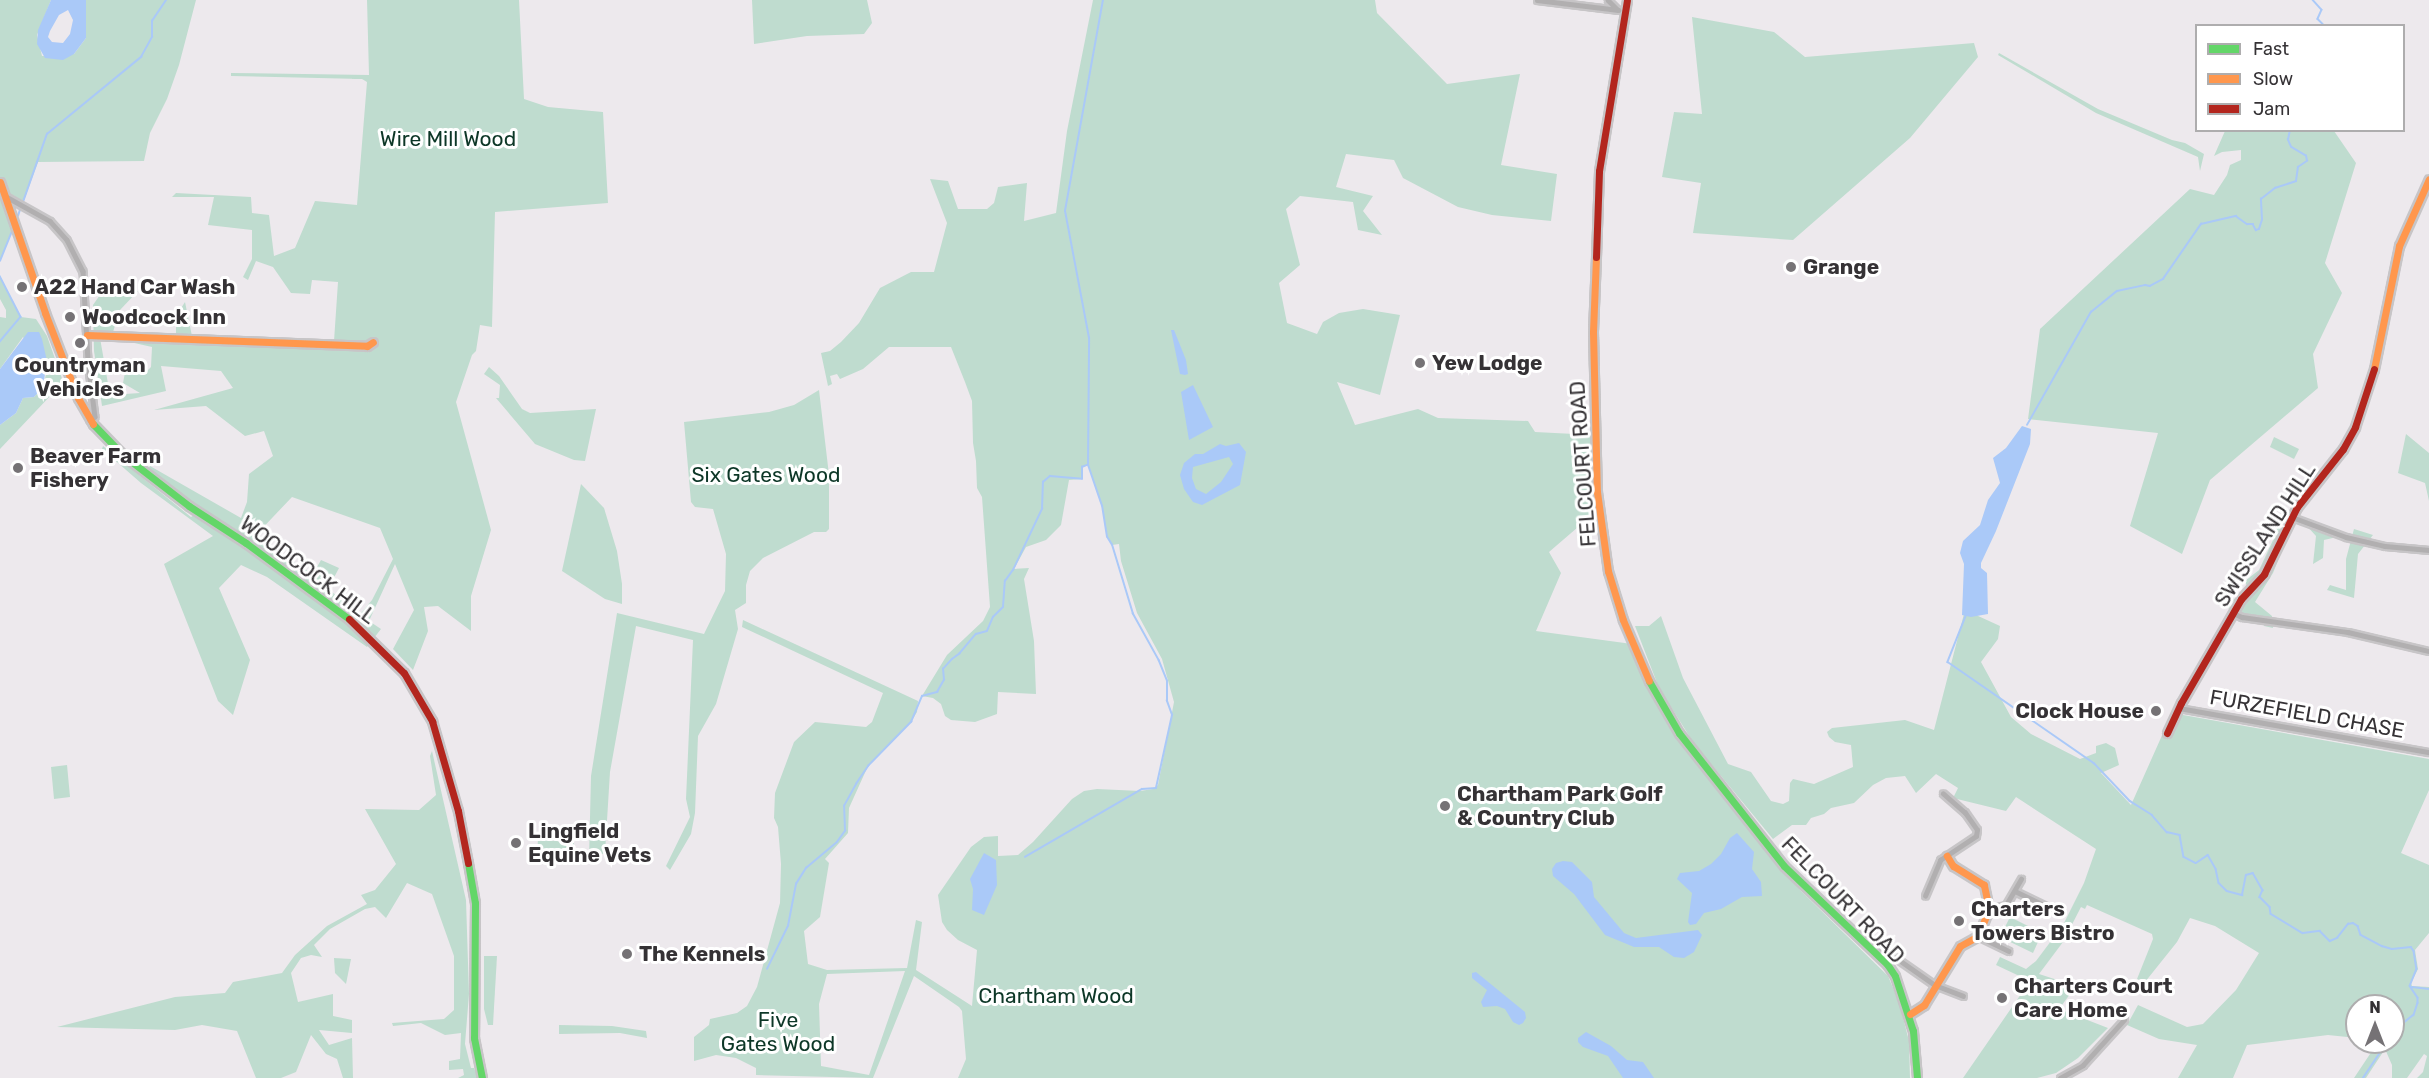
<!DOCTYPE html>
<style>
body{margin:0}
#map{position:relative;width:2429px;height:1078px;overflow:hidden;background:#ede9ed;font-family:Rubik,sans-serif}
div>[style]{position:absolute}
.green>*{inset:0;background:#bfdccf}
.water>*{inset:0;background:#aac9f8}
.stream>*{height:1.5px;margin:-0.75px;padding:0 0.75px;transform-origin:0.75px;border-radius:0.75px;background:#aac9f8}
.roads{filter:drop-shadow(2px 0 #c7c5c7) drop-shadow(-2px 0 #c7c5c7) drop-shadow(0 2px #c7c5c7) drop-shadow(0 -2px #c7c5c7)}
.street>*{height:4.5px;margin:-2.25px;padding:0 2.25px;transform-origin:2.25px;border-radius:2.25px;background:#b1afb0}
.fast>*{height:7px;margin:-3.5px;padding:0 3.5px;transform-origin:3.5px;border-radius:3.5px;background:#63d668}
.slow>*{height:7px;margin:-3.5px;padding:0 3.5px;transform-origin:3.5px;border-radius:3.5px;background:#ff974d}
.jam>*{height:7px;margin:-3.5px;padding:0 3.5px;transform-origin:3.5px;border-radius:3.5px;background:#b3261e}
.dots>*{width:16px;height:16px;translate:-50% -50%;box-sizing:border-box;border:3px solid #fff;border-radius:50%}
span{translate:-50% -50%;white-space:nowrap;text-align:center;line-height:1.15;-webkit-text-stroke:6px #fff;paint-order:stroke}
.park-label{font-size:21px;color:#0d3727}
.poi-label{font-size:21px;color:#353235;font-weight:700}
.left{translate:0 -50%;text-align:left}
.right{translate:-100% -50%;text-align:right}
.street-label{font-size:21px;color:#353235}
.legend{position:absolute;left:2195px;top:24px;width:210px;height:108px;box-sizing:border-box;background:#fff;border:2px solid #aeadae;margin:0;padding:8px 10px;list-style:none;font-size:18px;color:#353235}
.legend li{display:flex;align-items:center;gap:12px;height:30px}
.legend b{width:30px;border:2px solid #aeadae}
.north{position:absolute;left:2345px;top:994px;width:60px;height:60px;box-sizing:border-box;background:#fff;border:2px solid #aeadae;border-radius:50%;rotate:0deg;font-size:16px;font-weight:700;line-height:24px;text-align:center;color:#353235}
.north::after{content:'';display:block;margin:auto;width:21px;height:27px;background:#757275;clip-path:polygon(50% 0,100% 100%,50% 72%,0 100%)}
</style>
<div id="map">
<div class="green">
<i style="clip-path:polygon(0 0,51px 0,37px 35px,42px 56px,74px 54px,86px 38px,86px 0,196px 0,179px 65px,167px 99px,150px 133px,144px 161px,38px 162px,22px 206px,7px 197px,14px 227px,0 261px)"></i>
<i style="clip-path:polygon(evenodd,367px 0,519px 0,524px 99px,548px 107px,603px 112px,608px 203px,495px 212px,492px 327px,480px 325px,476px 351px,472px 355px,456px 402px,491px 530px,471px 596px,471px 631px,438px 606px,424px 607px,428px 631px,413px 670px,393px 649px,414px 610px,395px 564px,369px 621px,381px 629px,367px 647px,267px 577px,241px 565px,219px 588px,250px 660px,233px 715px,218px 701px,164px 564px,213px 536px,141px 483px,102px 449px,103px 446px,191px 517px,203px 509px,176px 491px,148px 469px,150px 466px,241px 518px,247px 502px,249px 474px,273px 456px,264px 431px,245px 436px,206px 406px,154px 410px,233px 388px,221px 371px,161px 366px,166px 391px,102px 406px,94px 351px,93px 305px,104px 289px,138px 291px,120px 310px,113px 332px,100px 338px,110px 395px,140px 393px,123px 383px,127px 362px,146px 372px,151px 367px,152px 347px,121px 340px,126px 334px,176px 337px,176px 316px,185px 302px,192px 336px,334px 341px,338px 282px,312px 280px,310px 294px,291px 293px,273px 267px,256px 261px,248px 280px,243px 277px,252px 259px,252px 230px,208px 225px,214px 197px,172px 197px,176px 193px,251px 197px,252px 213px,269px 215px,274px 256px,295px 248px,315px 201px,357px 205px,367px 82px,362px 79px,231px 76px,231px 73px,369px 75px,367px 0,292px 497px,380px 528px,393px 559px,372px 600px,360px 614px,328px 589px,339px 568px,321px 560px,313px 574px,254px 537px,292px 497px)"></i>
<i style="clip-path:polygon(752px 0,867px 0,872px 23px,864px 34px,807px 36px,754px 44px)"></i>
<i style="clip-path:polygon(evenodd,1093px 0,1375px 0,1377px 13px,1447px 84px,1520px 74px,1501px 165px,1557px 174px,1551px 221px,1492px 215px,1458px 207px,1403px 178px,1394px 160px,1346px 154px,1336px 187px,1373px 196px,1363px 211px,1382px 235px,1358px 230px,1353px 202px,1300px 196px,1286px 209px,1300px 265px,1279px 283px,1287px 323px,1317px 334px,1323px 322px,1339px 313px,1363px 309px,1400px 315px,1380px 395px,1337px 382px,1355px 425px,1418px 409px,1438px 418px,1528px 421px,1535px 432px,1594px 435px,1599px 509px,1549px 552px,1561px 573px,1536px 631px,1632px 644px,1661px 705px,1801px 891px,1888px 976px,1899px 1002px,1909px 1041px,1910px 1078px,958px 1078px,966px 1059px,962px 1011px,959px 1007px,914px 976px,873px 1078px,756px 1075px,756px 1068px,736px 1058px,716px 1055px,694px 1061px,694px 1037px,709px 1025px,710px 1019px,737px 1013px,747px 1006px,757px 987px,780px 903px,781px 864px,778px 827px,774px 818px,775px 793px,794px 742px,815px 722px,866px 727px,872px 722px,883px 693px,742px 627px,743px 620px,918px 701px,917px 712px,911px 722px,868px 766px,849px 808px,848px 833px,825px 859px,829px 863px,820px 917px,804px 931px,808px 964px,827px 970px,907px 968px,916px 920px,922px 922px,916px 970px,972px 1006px,977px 950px,958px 940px,947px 930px,942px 922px,938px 895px,971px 847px,984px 837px,998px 836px,998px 856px,1018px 855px,1033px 842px,1072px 799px,1084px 791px,1097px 789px,1140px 791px,1153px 789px,1158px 785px,1174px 702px,1162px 659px,1137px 613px,1121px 561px,1119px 544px,1112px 545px,1107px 537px,1102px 506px,1088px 465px,1082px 467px,1082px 479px,1069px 480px,1061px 525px,1046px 540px,1026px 547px,1014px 569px,1029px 568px,1024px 579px,1034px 641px,1036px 694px,998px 692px,997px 714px,975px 722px,951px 720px,945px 716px,941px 704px,933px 698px,922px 696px,947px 655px,983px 621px,990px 607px,982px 497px,977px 488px,976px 461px,973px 443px,972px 401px,965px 382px,951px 347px,889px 347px,863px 369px,840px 379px,837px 374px,830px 376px,832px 384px,828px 386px,821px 353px,830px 351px,841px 342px,859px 323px,880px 288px,911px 272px,934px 272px,947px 223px,930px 179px,948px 181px,958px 209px,987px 209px,994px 203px,998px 187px,1027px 183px,1024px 221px,1056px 213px,1067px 131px,1093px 0,905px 971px,869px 1075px,821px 1066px,819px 1004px,827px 974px,905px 971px)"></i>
<i style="clip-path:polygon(1692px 17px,1774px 32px,1805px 57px,1974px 43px,1978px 57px,1910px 138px,1793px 240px,1693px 233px,1701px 183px,1662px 177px,1674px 112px,1702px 114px)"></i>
<i style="clip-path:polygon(1999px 53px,2098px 109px,2172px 140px,2185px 143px,2204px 154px,2200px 171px,2198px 157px,2096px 113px,1998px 55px)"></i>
<i style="clip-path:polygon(2225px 131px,2334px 131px,2356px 163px,2325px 263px,2342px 293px,2313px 354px,2318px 388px,2210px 480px,2182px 554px,2130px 526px,2158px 433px,2028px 419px,2040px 329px,2190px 189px,2214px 195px,2227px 175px,2230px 165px,2241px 160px,2241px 150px,2222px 152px,2214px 156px)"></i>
<i style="clip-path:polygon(0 276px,21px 317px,36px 319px,47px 336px,65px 387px,53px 393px,0 449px,0 425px,16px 413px,23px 398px,34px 397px,43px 387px,47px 370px,23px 337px,0 369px,0 317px,6px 318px,6px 310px,0 299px)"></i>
<i style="clip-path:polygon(489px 367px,499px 376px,522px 409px,530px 413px,596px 409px,585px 461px,574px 460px,535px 444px,496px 398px,499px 398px,500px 385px,484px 374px)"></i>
<i style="clip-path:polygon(819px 390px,829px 475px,829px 529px,826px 532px,814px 532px,763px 558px,750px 571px,746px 585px,746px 603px,735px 610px,738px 629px,716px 704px,698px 736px,695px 813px,691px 834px,670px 870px,666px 866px,690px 817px,686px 799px,693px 640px,636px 626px,610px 772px,605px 853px,589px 858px,591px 776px,617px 613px,704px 634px,725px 591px,726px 554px,713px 509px,695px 507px,691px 502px,684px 422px,769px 412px,794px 405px)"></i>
<i style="clip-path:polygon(2406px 434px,2429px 453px,2429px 501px,2425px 483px,2398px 473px)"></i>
<i style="clip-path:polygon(2274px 437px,2299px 449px,2294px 459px,2270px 447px)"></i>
<i style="clip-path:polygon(581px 484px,604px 508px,617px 551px,622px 584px,622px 604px,605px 599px,562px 571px)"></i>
<i style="clip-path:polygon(2286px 522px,2291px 528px,2273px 573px,2255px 602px,2272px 616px,2273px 628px,2264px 626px,2262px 617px,2229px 610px,2227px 597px,2244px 601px,2250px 594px,2245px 581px,2259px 570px,2275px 536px,2274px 523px)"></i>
<i style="clip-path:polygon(2305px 524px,2324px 525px,2337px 537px,2324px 540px,2323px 558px,2313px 564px,2316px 536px)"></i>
<i style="clip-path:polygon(2354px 529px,2373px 535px,2358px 554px,2354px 598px,2327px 590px,2330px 585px,2346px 590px,2346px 559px)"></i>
<i style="clip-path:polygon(1965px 610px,2000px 626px,1998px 639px,1981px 662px,2011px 717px,2031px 734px,2080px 759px,2096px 753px,2096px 746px,2106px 743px,2115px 748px,2119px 765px,2101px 773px,2131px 805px,2172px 713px,2429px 759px,2429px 790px,2401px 853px,2429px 865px,2429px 933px,2415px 950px,2418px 969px,2411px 983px,2412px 986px,2429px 987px,2429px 1078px,2417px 1078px,2423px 1072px,2427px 1056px,2424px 1054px,2407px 1078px,2392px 1078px,2392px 1065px,2385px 1049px,2366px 1078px,2354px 1078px,2378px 1042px,2393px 1042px,2393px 1006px,2357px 1006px,2357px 1038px,2328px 1035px,2247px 1045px,2233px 1078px,2178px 1078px,2197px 1045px,2159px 1039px,2127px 1025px,2138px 1005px,2187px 1027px,2203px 1024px,2236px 990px,2259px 953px,2215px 926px,2190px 918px,2177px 942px,2145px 982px,2137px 979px,2153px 939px,2152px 934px,2087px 905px,2085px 909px,2081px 907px,2063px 942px,2039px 974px,2076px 986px,2059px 1009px,2108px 1028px,2078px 1058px,2056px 1073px,2037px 1078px,1963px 1078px,2030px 981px,1996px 965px,2000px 957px,2026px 969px,2036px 961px,2063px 925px,2084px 883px,2096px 849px,2016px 797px,2006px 811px,1953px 798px,1958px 788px,1936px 774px,1916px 793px,1905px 776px,1886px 778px,1873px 785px,1854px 803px,1831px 808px,1824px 814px,1811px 818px,1806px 825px,1792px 825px,1773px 839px,1693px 742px,1659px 688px,1635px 626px,1649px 626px,1661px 616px,1683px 678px,1728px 764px,1751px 772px,1771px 801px,1783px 804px,1789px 801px,1790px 783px,1793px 779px,1814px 784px,1853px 767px,1851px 745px,1835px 742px,1829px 737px,1827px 732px,1832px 728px,1905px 720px,1934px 730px)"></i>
<i style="clip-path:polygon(432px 751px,466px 900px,469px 994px,465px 1044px,471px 1068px,474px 1068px,478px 1078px,458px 1078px,464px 1075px,463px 1069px,449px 1070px,449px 1061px,460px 1059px,461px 1033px,445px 1035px,421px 1023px,393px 1026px,392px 1023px,444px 1019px,454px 1010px,454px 956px,432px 894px,407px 883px,386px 918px,375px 907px,365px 909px,330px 929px,314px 945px,322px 957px,311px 955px,301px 958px,291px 973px,298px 1002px,333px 994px,333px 1016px,352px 1020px,352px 1033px,319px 1030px,329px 1045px,352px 1038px,353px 1078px,343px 1078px,337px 1059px,326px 1054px,311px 1035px,296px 1072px,281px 1078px,256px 1078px,237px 1031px,202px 1025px,175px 1030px,57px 1027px,175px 997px,225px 993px,233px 982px,282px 973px,295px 955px,327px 926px,367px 904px,361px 895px,375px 890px,396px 864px,365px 809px,419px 810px,436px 795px,430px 756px)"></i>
<i style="clip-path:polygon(67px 765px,70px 797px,54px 799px,51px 767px)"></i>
<i style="clip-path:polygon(538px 839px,574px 843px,572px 860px,537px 857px)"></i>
<i style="clip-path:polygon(2010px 917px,2042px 933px,2033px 953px,2000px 937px)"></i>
<i style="clip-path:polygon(484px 956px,497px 956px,493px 1025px,488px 1025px,484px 1009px)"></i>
<i style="clip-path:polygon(334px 958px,351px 959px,346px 984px,335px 973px)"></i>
<i style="clip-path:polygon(559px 1025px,612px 1026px,646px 1031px,647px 1038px,620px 1033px,559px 1034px)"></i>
</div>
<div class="water">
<i style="clip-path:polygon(evenodd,51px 0,86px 0,86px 38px,74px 54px,63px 60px,45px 58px,37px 44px,38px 30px,51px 0,68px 10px,73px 20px,70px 34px,63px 43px,52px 42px,48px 37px,50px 31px,59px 15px,68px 10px)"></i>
<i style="clip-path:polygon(1171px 330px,1174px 330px,1186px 360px,1188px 374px,1185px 375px,1180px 374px)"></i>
<i style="clip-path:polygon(28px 332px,39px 332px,42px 339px,47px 361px,43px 387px,34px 397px,23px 398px,16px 413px,0 425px,0 369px)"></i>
<i style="clip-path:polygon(1193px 385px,1213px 427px,1189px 440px,1181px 392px)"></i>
<i style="clip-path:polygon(2022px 426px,2031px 429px,2030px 444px,1996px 531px,1981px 563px,1981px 568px,1987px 573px,1988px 614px,1971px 617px,1962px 615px,1964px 564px,1960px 553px,1963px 541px,1980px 525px,1988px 500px,2000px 483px,1993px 458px,2006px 448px)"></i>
<i style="clip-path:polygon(evenodd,1239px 443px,1246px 452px,1240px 485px,1202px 505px,1193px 502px,1184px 489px,1180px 475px,1184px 463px,1195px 454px,1203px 454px,1220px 444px,1226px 446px,1239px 443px,1229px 457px,1233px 464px,1221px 482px,1206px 494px,1196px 489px,1192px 478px,1193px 467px,1229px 457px)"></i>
<i style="clip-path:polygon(1737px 833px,1754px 852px,1752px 869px,1761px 882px,1762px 896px,1742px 897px,1721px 909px,1704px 913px,1696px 924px,1690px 925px,1688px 922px,1692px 893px,1677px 879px,1680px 873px,1699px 871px,1711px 864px,1721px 854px,1730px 838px)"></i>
<i style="clip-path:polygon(984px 853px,996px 860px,997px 885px,984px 915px,972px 910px,973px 889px,970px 879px)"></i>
<i style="clip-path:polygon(1563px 861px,1572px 862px,1592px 882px,1594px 897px,1624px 933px,1636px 938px,1698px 930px,1702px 935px,1694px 952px,1684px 958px,1674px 957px,1659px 947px,1634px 947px,1605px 935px,1574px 894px,1553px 876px,1552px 869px,1556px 863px)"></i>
<i style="clip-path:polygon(1476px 972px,1525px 1012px,1526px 1018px,1523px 1023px,1519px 1025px,1513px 1022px,1505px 1009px,1497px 1006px,1483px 1007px,1481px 1002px,1487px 990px,1472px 978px,1472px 973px)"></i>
<i style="clip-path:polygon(1586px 1032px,1611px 1046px,1627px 1060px,1643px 1062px,1654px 1078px,1623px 1078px,1608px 1056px,1583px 1047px,1578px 1042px,1578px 1038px)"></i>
</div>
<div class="stream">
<i style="left:2313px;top:0;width:13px;rotate:48deg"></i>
<i style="left:2322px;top:10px;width:10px;rotate:114deg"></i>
<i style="left:2318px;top:19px;width:10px;rotate:45deg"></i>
<i style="left:23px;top:202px;width:72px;rotate:-70.6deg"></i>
<i style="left:47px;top:134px;width:122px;rotate:-39.3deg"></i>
<i style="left:141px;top:57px;width:23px;rotate:-61deg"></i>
<i style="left:152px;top:37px;width:16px;rotate:-90deg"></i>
<i style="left:152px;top:21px;width:25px;rotate:-56deg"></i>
<i style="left:18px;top:216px;width:6px;rotate:-72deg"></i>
<i style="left:0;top:261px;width:31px;rotate:-68deg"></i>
<i style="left:0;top:276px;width:46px;rotate:62.9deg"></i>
<i style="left:21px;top:317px;width:33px;rotate:130deg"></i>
<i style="left:2027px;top:425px;width:130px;rotate:-60.5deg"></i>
<i style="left:2091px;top:312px;width:33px;rotate:-39deg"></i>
<i style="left:2117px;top:291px;width:29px;rotate:-12deg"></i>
<i style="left:2145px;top:285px;width:5px;rotate:11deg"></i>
<i style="left:2150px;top:286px;width:15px;rotate:-28deg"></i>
<i style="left:2163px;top:279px;width:67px;rotate:-55.4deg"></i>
<i style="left:2201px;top:224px;width:36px;rotate:-13deg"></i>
<i style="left:2236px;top:216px;width:14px;rotate:36deg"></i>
<i style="left:2247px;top:224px;width:6px"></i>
<i style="left:2253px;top:224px;width:7px;rotate:63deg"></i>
<i style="left:2256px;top:230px;width:3px;rotate:-18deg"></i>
<i style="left:2259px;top:229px;width:9px;rotate:-72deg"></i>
<i style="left:2262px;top:220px;width:21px;rotate:-93deg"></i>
<i style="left:2261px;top:199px;width:18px;rotate:-38deg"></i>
<i style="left:2275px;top:188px;width:22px;rotate:-18deg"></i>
<i style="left:2296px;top:181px;width:14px;rotate:-82deg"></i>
<i style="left:2298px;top:167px;width:11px;rotate:-34deg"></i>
<i style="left:2307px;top:161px;width:5px;rotate:-101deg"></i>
<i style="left:2306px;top:156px;width:17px;rotate:-149deg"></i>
<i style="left:2291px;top:147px;width:8px;rotate:-113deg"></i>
<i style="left:2288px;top:140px;width:10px;rotate:-79deg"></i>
<i style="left:1967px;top:614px;width:52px;rotate:111.6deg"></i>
<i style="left:1948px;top:662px;width:178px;rotate:34.7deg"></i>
<i style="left:2094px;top:763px;width:52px;rotate:46.5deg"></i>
<i style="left:2130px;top:801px;width:26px;rotate:32deg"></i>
<i style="left:2152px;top:815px;width:23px;rotate:49deg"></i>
<i style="left:2167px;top:832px;width:13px;rotate:13deg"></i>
<i style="left:2180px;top:835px;width:22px;rotate:80deg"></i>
<i style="left:2184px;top:857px;width:13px;rotate:27deg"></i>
<i style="left:2196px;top:863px;width:14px;rotate:-34deg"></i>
<i style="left:2208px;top:855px;width:16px;rotate:60deg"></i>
<i style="left:2216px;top:869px;width:14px;rotate:78deg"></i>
<i style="left:2219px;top:883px;width:11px;rotate:45deg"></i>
<i style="left:2227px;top:891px;width:16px;rotate:15deg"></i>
<i style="left:2242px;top:895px;width:20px;rotate:-79deg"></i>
<i style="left:2246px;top:875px;width:7px;rotate:-16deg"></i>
<i style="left:2253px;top:873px;width:20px;rotate:60deg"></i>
<i style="left:2263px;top:890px;width:8px;rotate:113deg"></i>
<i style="left:2260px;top:897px;width:14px;rotate:45deg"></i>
<i style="left:2270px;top:907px;width:7px;rotate:82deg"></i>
<i style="left:2271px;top:914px;width:37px;rotate:31deg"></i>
<i style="left:2303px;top:933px;width:17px;rotate:-7deg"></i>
<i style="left:2320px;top:931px;width:14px;rotate:45deg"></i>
<i style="left:2330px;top:941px;width:8px;rotate:-23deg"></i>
<i style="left:2337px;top:938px;width:18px;rotate:-52deg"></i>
<i style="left:2348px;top:924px;width:5px;rotate:-11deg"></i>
<i style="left:2353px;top:923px;width:6px;rotate:31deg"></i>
<i style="left:2358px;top:926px;width:9px;rotate:72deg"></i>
<i style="left:2361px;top:935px;width:24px;rotate:28deg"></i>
<i style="left:2382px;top:946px;width:10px;rotate:17deg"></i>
<i style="left:2392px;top:949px;width:19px;rotate:-6deg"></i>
<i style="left:2411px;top:947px;width:5px;rotate:53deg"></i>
<i style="left:2414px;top:951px;width:18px;rotate:81deg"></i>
<i style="left:2417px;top:969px;width:18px;rotate:112deg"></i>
<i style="left:2410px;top:986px;width:14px;rotate:56deg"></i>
<i style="left:2418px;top:998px;width:5px;rotate:90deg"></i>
<i style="left:2418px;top:1003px;width:13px;rotate:108deg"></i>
<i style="left:2414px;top:1015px;width:27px;rotate:141deg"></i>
<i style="left:1025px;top:857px;width:135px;rotate:-30.2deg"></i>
<i style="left:1142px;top:789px;width:14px;rotate:-4deg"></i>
<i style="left:1156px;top:788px;width:75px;rotate:-77.6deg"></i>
<i style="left:1172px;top:715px;width:15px;rotate:-110deg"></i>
<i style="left:1167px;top:701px;width:20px;rotate:-90deg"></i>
<i style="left:1167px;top:681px;width:22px;rotate:-112deg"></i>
<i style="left:1159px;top:661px;width:54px;rotate:-119deg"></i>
<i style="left:1133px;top:614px;width:72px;rotate:-106.9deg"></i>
<i style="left:1112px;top:545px;width:9px;rotate:-122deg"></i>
<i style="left:1107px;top:537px;width:31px;rotate:-99deg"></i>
<i style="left:1102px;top:506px;width:43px;rotate:-108.9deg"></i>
<i style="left:1088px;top:465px;width:127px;rotate:-89.5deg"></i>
<i style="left:1089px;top:338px;width:129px;rotate:-100.7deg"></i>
<i style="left:1065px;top:211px;width:214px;rotate:-79.8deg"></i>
<i style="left:767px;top:969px;width:48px;rotate:-64deg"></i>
<i style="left:788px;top:926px;width:43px;rotate:-79.2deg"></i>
<i style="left:796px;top:884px;width:19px;rotate:-58deg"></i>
<i style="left:806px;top:868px;width:40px;rotate:-40deg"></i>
<i style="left:837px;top:842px;width:14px;rotate:-54deg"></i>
<i style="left:845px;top:831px;width:25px;rotate:-92deg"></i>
<i style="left:844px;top:806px;width:25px;rotate:-61deg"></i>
<i style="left:856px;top:784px;width:22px;rotate:-56deg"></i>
<i style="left:868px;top:766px;width:62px;rotate:-45.7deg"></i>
<i style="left:911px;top:722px;width:28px;rotate:-67deg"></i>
<i style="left:922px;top:696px;width:16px;rotate:-15deg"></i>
<i style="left:937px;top:692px;width:14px;rotate:-60deg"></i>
<i style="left:944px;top:680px;width:11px;rotate:-95deg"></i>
<i style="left:943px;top:669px;width:13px;rotate:-48deg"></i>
<i style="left:952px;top:659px;width:9px;rotate:-36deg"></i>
<i style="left:959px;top:654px;width:26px;rotate:-50deg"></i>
<i style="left:976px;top:634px;width:11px;rotate:-15deg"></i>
<i style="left:987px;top:631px;width:15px;rotate:-67deg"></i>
<i style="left:993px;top:617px;width:14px;rotate:-45deg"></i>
<i style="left:1003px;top:607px;width:26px;rotate:-86deg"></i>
<i style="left:1005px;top:581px;width:14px;rotate:-54deg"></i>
<i style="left:1013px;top:570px;width:68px;rotate:-64.6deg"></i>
<i style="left:1042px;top:509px;width:27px;rotate:-88deg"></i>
<i style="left:1043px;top:482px;width:9px;rotate:-41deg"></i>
<i style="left:1050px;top:476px;width:32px;rotate:5deg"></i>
<i style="left:1082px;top:479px;width:12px;rotate:-90deg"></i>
<i style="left:1082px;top:467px;width:5px;rotate:-22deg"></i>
<i style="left:2412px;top:987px;width:17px;rotate:7deg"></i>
<i style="left:2363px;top:1078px;width:43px;rotate:-56.3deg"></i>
</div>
<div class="roads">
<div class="street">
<i style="left:1537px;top:0;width:82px;rotate:7deg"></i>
<i style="left:1608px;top:0;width:13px;rotate:45deg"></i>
<i style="left:7px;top:197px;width:49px;rotate:29.2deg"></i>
<i style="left:50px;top:221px;width:25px;rotate:48deg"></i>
<i style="left:67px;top:240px;width:35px;rotate:63deg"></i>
<i style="left:83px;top:271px;width:90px;rotate:86.8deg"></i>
<i style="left:88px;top:361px;width:56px;rotate:82.9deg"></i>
<i style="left:95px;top:417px;width:6px;rotate:149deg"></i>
<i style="left:2292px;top:517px;width:58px;rotate:20.3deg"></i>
<i style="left:2346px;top:537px;width:40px;rotate:13deg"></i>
<i style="left:2385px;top:546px;width:44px;rotate:5.2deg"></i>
<i style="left:2233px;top:613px;width:10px;rotate:24deg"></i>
<i style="left:2242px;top:617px;width:107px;rotate:8.1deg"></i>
<i style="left:2348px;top:632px;width:83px;rotate:13.2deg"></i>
<i style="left:2179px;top:708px;width:254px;rotate:10deg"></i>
<i style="left:2015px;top:891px;width:46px;rotate:26deg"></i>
<i style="left:1925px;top:896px;width:39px;rotate:-67deg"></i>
<i style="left:1940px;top:860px;width:43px;rotate:-33.7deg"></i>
<i style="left:1976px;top:836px;width:6px;rotate:-81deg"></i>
<i style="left:1977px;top:830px;width:21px;rotate:-125deg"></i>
<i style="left:1965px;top:813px;width:29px;rotate:-139deg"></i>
<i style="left:1989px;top:909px;width:17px;rotate:-13deg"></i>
<i style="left:2006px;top:905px;width:30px;rotate:-60deg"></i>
<i style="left:1978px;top:936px;width:34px;rotate:26deg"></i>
<i style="left:1895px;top:957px;width:49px;rotate:35deg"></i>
<i style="left:1935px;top:985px;width:30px;rotate:21deg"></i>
<i style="left:2060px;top:1078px;width:26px;rotate:-29deg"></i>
<i style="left:2083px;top:1065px;width:61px;rotate:-47.7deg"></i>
</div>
<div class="fast">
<i style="left:93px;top:424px;width:43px;rotate:45.9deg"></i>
<i style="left:123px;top:455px;width:83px;rotate:37.7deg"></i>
<i style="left:189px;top:506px;width:68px;rotate:33deg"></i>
<i style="left:246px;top:543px;width:128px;rotate:36.4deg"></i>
<i style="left:1649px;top:681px;width:60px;rotate:60deg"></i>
<i style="left:1679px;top:733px;width:169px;rotate:51.7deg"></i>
<i style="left:1784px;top:866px;width:142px;rotate:43.6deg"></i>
<i style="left:1887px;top:964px;width:14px;rotate:56deg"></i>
<i style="left:1895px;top:976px;width:58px;rotate:71.9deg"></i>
<i style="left:1913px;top:1031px;width:47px;rotate:85.1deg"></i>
<i style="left:468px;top:863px;width:41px;rotate:80.1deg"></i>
<i style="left:475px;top:903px;width:135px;rotate:90.4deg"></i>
<i style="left:474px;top:1038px;width:41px;rotate:78.7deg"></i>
</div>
<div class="slow">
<i style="left:0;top:182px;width:139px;rotate:71deg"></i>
<i style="left:45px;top:313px;width:91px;rotate:68.8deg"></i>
<i style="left:78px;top:398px;width:30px;rotate:60deg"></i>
<i style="left:1596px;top:257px;width:75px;rotate:92.3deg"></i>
<i style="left:1593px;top:332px;width:160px;rotate:88.6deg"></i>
<i style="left:1597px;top:492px;width:80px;rotate:82.1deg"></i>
<i style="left:1608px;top:571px;width:51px;rotate:73deg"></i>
<i style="left:1623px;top:620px;width:66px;rotate:66.9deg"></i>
<i style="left:87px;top:335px;width:280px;rotate:2.2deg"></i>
<i style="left:367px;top:346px;width:7px;rotate:-34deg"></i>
<i style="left:2374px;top:369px;width:126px;rotate:-78.5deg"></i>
<i style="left:2399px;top:246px;width:73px;rotate:-65.9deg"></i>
<i style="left:1910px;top:1014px;width:17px;rotate:-33deg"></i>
<i style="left:1924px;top:1005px;width:69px;rotate:-58.6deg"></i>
<i style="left:1960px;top:946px;width:21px;rotate:-29deg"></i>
<i style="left:1978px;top:936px;width:29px;rotate:-68deg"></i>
<i style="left:1989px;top:909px;width:25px;rotate:-102deg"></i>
<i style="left:1984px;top:885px;width:36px;rotate:-148deg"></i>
<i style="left:1953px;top:866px;width:12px;rotate:-121deg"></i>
</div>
<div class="jam">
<i style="left:1596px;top:257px;width:86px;rotate:-88deg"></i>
<i style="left:1599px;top:171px;width:173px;rotate:-80.7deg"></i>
<i style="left:349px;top:619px;width:77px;rotate:44.5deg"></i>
<i style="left:404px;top:673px;width:56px;rotate:59.7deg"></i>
<i style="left:432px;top:721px;width:94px;rotate:73.9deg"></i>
<i style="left:458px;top:811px;width:53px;rotate:79.1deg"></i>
<i style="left:2167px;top:733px;width:33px;rotate:-65deg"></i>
<i style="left:2181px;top:703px;width:120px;rotate:-60deg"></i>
<i style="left:2241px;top:599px;width:34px;rotate:-47deg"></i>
<i style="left:2264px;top:574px;width:75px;rotate:-63.8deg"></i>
<i style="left:2297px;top:507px;width:74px;rotate:-51.6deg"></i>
<i style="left:2343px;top:449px;width:25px;rotate:-61deg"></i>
<i style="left:2355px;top:427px;width:61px;rotate:-71.9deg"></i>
</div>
</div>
<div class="dots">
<i style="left:1791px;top:267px;background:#757275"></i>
<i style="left:22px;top:287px;background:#757275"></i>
<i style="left:70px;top:317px;background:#757275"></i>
<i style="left:80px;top:343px;background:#757275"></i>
<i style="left:1420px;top:363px;background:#757275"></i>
<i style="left:18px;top:468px;background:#757275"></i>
<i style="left:2156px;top:711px;background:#757275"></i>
<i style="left:1445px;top:806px;background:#757275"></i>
<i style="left:516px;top:843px;background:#757275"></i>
<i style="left:1959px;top:921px;background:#757275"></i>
<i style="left:627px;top:954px;background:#757275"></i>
<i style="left:2002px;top:998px;background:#757275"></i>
</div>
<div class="park-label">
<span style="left:448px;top:139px">Wire Mill Wood</span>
<span style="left:766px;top:475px">Six Gates Wood</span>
<span style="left:1056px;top:996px">Chartham Wood</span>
<span style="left:778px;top:1032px">Five<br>Gates Wood</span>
</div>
<div class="poi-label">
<span class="left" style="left:1803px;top:267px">Grange</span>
<span class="left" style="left:34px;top:287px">A22 Hand Car Wash</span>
<span class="left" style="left:82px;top:317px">Woodcock Inn</span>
<span class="left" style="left:1432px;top:363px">Yew Lodge</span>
<span style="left:80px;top:377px">Countryman<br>Vehicles</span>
<span class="left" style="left:30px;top:468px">Beaver Farm<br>Fishery</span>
<span class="right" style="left:2144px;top:711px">Clock House</span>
<span class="left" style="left:1457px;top:806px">Chartham Park Golf<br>&amp; Country Club</span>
<span class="left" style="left:528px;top:843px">Lingfield<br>Equine Vets</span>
<span class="left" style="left:1971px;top:921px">Charters<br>Towers Bistro</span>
<span class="left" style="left:639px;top:954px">The Kennels</span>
<span class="left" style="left:2014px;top:998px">Charters Court<br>Care Home</span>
</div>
<div class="street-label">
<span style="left:1583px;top:464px;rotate:-94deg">FELCOURT ROAD</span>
<span style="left:2265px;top:535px;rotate:-57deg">SWISSLAND HILL</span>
<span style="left:308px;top:570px;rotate:37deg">WOODCOCK HILL</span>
<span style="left:2307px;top:714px;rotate:10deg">FURZEFIELD CHASE</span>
<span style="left:1843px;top:900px;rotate:46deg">FELCOURT ROAD</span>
</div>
<ul class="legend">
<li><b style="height:8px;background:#63d668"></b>Fast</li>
<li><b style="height:8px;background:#ff974d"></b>Slow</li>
<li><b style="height:8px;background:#b3261e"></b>Jam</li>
</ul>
<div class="north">N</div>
</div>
